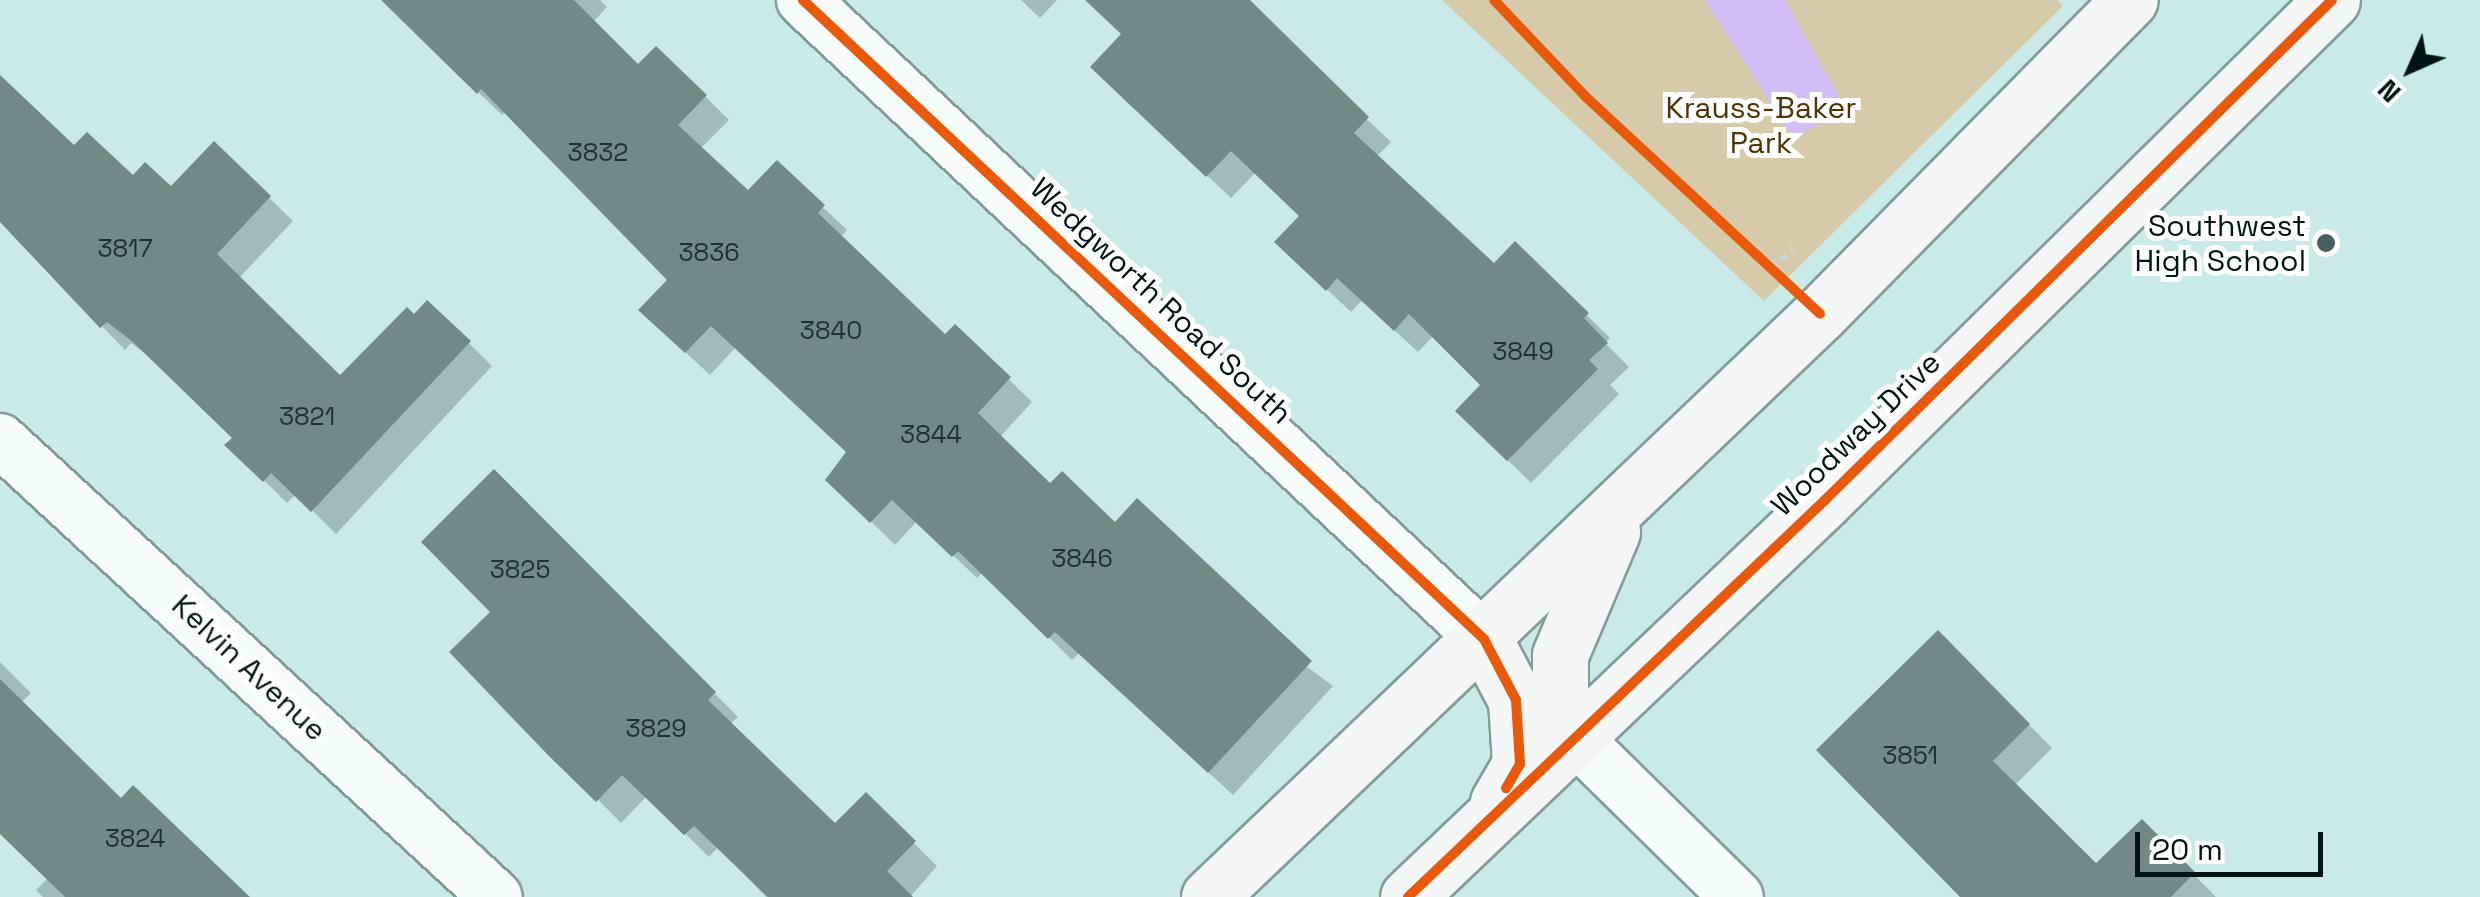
<!DOCTYPE html>
<style>
body{margin:0}
#map{position:relative;width:2480px;height:897px;overflow:hidden;background:#c9eae6;font-family:"Space Grotesk",sans-serif}
div>[style]{position:absolute}
.green>*{inset:0;background:#d7caaa}
.water>*{inset:0;background:#d3bdf6}
.shadow>*{inset:0;background:#0003}
.building>*{inset:0;background:#728a85}
.path>*{height:6px;margin-top:-3px;transform-origin:0;background:repeating-linear-gradient(90deg,#ccd5d4 0 8px,transparent 0 13px)}
.roads{filter:drop-shadow(2px 0 #839c9a) drop-shadow(-2px 0 #839c9a) drop-shadow(0 2px #839c9a) drop-shadow(0 -2px #839c9a)}
.street>*{height:52px;margin:-26px;padding:0 26px;transform-origin:26px;border-radius:26px;background:#f7fcfb}
.secondary>*{height:55px;margin:-27.5px;padding:0 27.5px;transform-origin:27.5px;border-radius:27.5px;background:#f4f6f6}
.cycleway>*{height:10px;margin:-5px;padding:0 5px;transform-origin:5px;border-radius:5px;background:#e8590c}
.dots>*{width:28px;height:28px;translate:-50% -50%;box-sizing:border-box;border:5px solid #fff;border-radius:50%}
span{translate:-50% -50%;white-space:nowrap;text-align:center;line-height:1.15;-webkit-text-stroke:10px #fff;paint-order:stroke}
.number-label{font-size:25px;color:#1d3330}
.number-label span{-webkit-text-stroke-width:0}
.park-label{font-size:30px;color:#533204}
.poi-label{font-size:30px;color:#011614}
.right{translate:-100% -50%;text-align:right}
.street-label{font-size:30px;color:#011614}
.north{position:absolute;left:2360px;top:20px;width:100px;height:100px;-webkit-text-stroke:8px #fff;paint-order:stroke;rotate:225deg;font-size:28px;font-weight:700;line-height:40px;text-align:center;color:#011614}
.north::after{content:'';display:block;margin:auto;width:35px;height:45px;background:#011614;clip-path:polygon(50% 0,100% 100%,50% 72%,0 100%)}
.scale{position:absolute;left:2135px;top:832px;width:188px;height:45px;box-sizing:border-box;border:5px solid #011614;border-top:0;padding-left:12px;font-size:30px;line-height:35px;white-space:nowrap;color:#011614;-webkit-text-stroke:8px #fff;paint-order:stroke}
</style>
<div id="map">
<div class="green">
<i style="clip-path:polygon(1442px 0,2057px 0,2063px 6px,1764px 301px)"></i>
</div>
<div class="water">
<i style="clip-path:polygon(1705px 0,1785px 0,1846px 109px,1793px 138px)"></i>
</div>
<div class="shadow">
<i style="clip-path:polygon(382px 0,600px 0,607px 7px,593px 22px,638px 68px,657px 49px,729px 120px,700px 149px,748px 194px,777px 164px,847px 230px,840px 238px,946px 337px,955px 327px,1032px 402px,1000px 437px,1050px 487px,1115px 525px,1333px 686px,1233px 795px,1079px 653px,1072px 660px,983px 572px,977px 578px,917px 521px,895px 545px,829px 480px,848px 453px,736px 347px,710px 375px,665px 333px,671px 280px,506px 111px,502px 115px)"></i>
<i style="clip-path:polygon(1021px 0,1057px 0,1040px 18px)"></i>
<i style="clip-path:polygon(1087px 0,1242px 0,1391px 142px,1376px 157px,1494px 266px,1515px 245px,1610px 338px,1605px 343px,1629px 367px,1610px 385px,1619px 394px,1531px 483px,1458px 411px,1484px 385px,1434px 335px,1418px 352px,1362px 300px,1351px 312px,1301px 265px,1302px 217px,1256px 172px,1231px 198px,1117px 90px,1124px 35px)"></i>
<i style="clip-path:polygon(0 79px,74px 149px,133px 179px,171px 190px,214px 144px,293px 221px,238px 279px,340px 378px,428px 303px,492px 366px,336px 534px,296px 494px,287px 503px,228px 445px,235px 438px,160px 365px,131px 343px,125px 350px,0 220px)"></i>
<i style="clip-path:polygon(494px 473px,738px 717px,730px 724px,835px 827px,866px 796px,937px 866px,910px 897px,766px 897px,718px 847px,709px 857px,647px 796px,621px 823px,453px 652px,494px 612px)"></i>
<i style="clip-path:polygon(1938px 633px,2052px 748px,2015px 785px,2096px 867px,2142px 822px,2216px 897px,1963px 897px)"></i>
<i style="clip-path:polygon(0 662px,31px 693px,21px 703px,121px 801px,246px 897px,43px 897px,36px 890px,48px 878px,0 831px)"></i>
</div>
<div class="building">
<i style="clip-path:polygon(381px 0,574px 0,638px 64px,656px 46px,707px 95px,678px 125px,748px 190px,777px 160px,825px 205px,818px 213px,945px 334px,955px 324px,1011px 377px,978px 413px,1050px 483px,1062px 471px,1115px 522px,1137px 498px,1312px 661px,1208px 773px,1055px 632px,1048px 639px,958px 551px,952px 557px,892px 500px,870px 523px,825px 480px,846px 452px,711px 326px,685px 353px,638px 310px,667px 280px,481px 89px,477px 94px)"></i>
<i style="clip-path:polygon(1085px 0,1250px 0,1369px 117px,1354px 133px,1494px 263px,1515px 241px,1589px 313px,1584px 318px,1608px 343px,1589px 360px,1598px 369px,1507px 461px,1455px 411px,1480px 385px,1409px 314px,1394px 331px,1337px 278px,1326px 291px,1274px 242px,1299px 216px,1231px 151px,1206px 177px,1090px 67px,1121px 34px)"></i>
<i style="clip-path:polygon(0 75px,74px 145px,87px 132px,133px 175px,145px 162px,171px 186px,214px 141px,271px 196px,217px 254px,340px 375px,407px 307px,414px 314px,427px 300px,471px 341px,311px 512px,271px 473px,263px 482px,224px 445px,232px 438px,133px 342px,107px 322px,100px 328px,0 222px)"></i>
<i style="clip-path:polygon(494px 469px,716px 692px,708px 700px,835px 823px,866px 792px,916px 841px,887px 871px,913px 897px,768px 897px,694px 826px,684px 835px,622px 775px,596px 802px,548px 755px,449px 652px,490px 612px,421px 542px)"></i>
<i style="clip-path:polygon(1938px 630px,2030px 724px,1993px 761px,2096px 863px,2142px 819px,2195px 872px,2171px 897px,1960px 897px,1816px 750px)"></i>
<i style="clip-path:polygon(0 679px,121px 798px,133px 785px,250px 897px,65px 897px,0 834px)"></i>
</div>
<div class="path">
<i style="left:1772px;top:270px;width:30px;rotate:-46deg"></i>
</div>
<div class="roads">
<div class="street">
<i style="left:803px;top:0;width:934px;rotate:43.18deg"></i>
<i style="left:0;top:440px;width:674px;rotate:42.66deg"></i>
<i style="left:1572px;top:735px;width:231px;rotate:44.5deg"></i>
</div>
<div class="secondary">
<i style="left:1484px;top:639px;width:69px;rotate:62.3deg"></i>
<i style="left:1516px;top:700px;width:64px;rotate:86.4deg"></i>
<i style="left:1520px;top:764px;width:44px;rotate:120.1deg"></i>
<i style="left:1572px;top:735px;width:45px;rotate:-105.6deg"></i>
<i style="left:1560px;top:692px;width:37px;rotate:-90deg"></i>
<i style="left:1560px;top:655px;width:134px;rotate:-67.1deg"></i>
<i style="left:1209px;top:897px;width:845px;rotate:-43.66deg"></i>
<i style="left:1820px;top:314px;width:441px;rotate:-45.4deg"></i>
<i style="left:1408px;top:897px;width:576px;rotate:-43.59deg"></i>
<i style="left:1825px;top:500px;width:712px;rotate:-44.6deg"></i>
</div>
</div>
<div class="cycleway">
<i style="left:803px;top:0;width:934px;rotate:43.18deg"></i>
<i style="left:1484px;top:639px;width:69px;rotate:62.3deg"></i>
<i style="left:1516px;top:700px;width:64px;rotate:86.4deg"></i>
<i style="left:1520px;top:764px;width:28px;rotate:120deg"></i>
<i style="left:1494px;top:0;width:134px;rotate:46.5deg"></i>
<i style="left:1586px;top:97px;width:319px;rotate:42.8deg"></i>
<i style="left:1408px;top:897px;width:576px;rotate:-43.59deg"></i>
<i style="left:1825px;top:500px;width:712px;rotate:-44.6deg"></i>
</div>
<div class="dots">
<i style="left:2326px;top:243px;background:#47605e"></i>
</div>
<div class="number-label">
<span style="left:598px;top:152px">3832</span>
<span style="left:125px;top:248px">3817</span>
<span style="left:709px;top:252px">3836</span>
<span style="left:831px;top:330px">3840</span>
<span style="left:1523px;top:351px">3849</span>
<span style="left:307px;top:416px">3821</span>
<span style="left:931px;top:434px">3844</span>
<span style="left:1082px;top:558px">3846</span>
<span style="left:520px;top:569px">3825</span>
<span style="left:656px;top:728px">3829</span>
<span style="left:1910px;top:755px">3851</span>
<span style="left:135px;top:838px">3824</span>
</div>
<div class="park-label">
<span style="left:1761px;top:125px">Krauss-Baker<br>Park</span>
</div>
<div class="poi-label">
<span class="right" style="left:2306px;top:243px">Southwest<br>High School</span>
</div>
<div class="street-label">
<span style="left:1161px;top:301px;rotate:43deg">Wedgworth Road South</span>
<span style="left:1856px;top:434px;rotate:-44deg">Woodway Drive</span>
<span style="left:249px;top:668px;rotate:43deg">Kelvin Avenue</span>
</div>
<div class="north">N</div>
<div class="scale">20 m</div>
</div>
